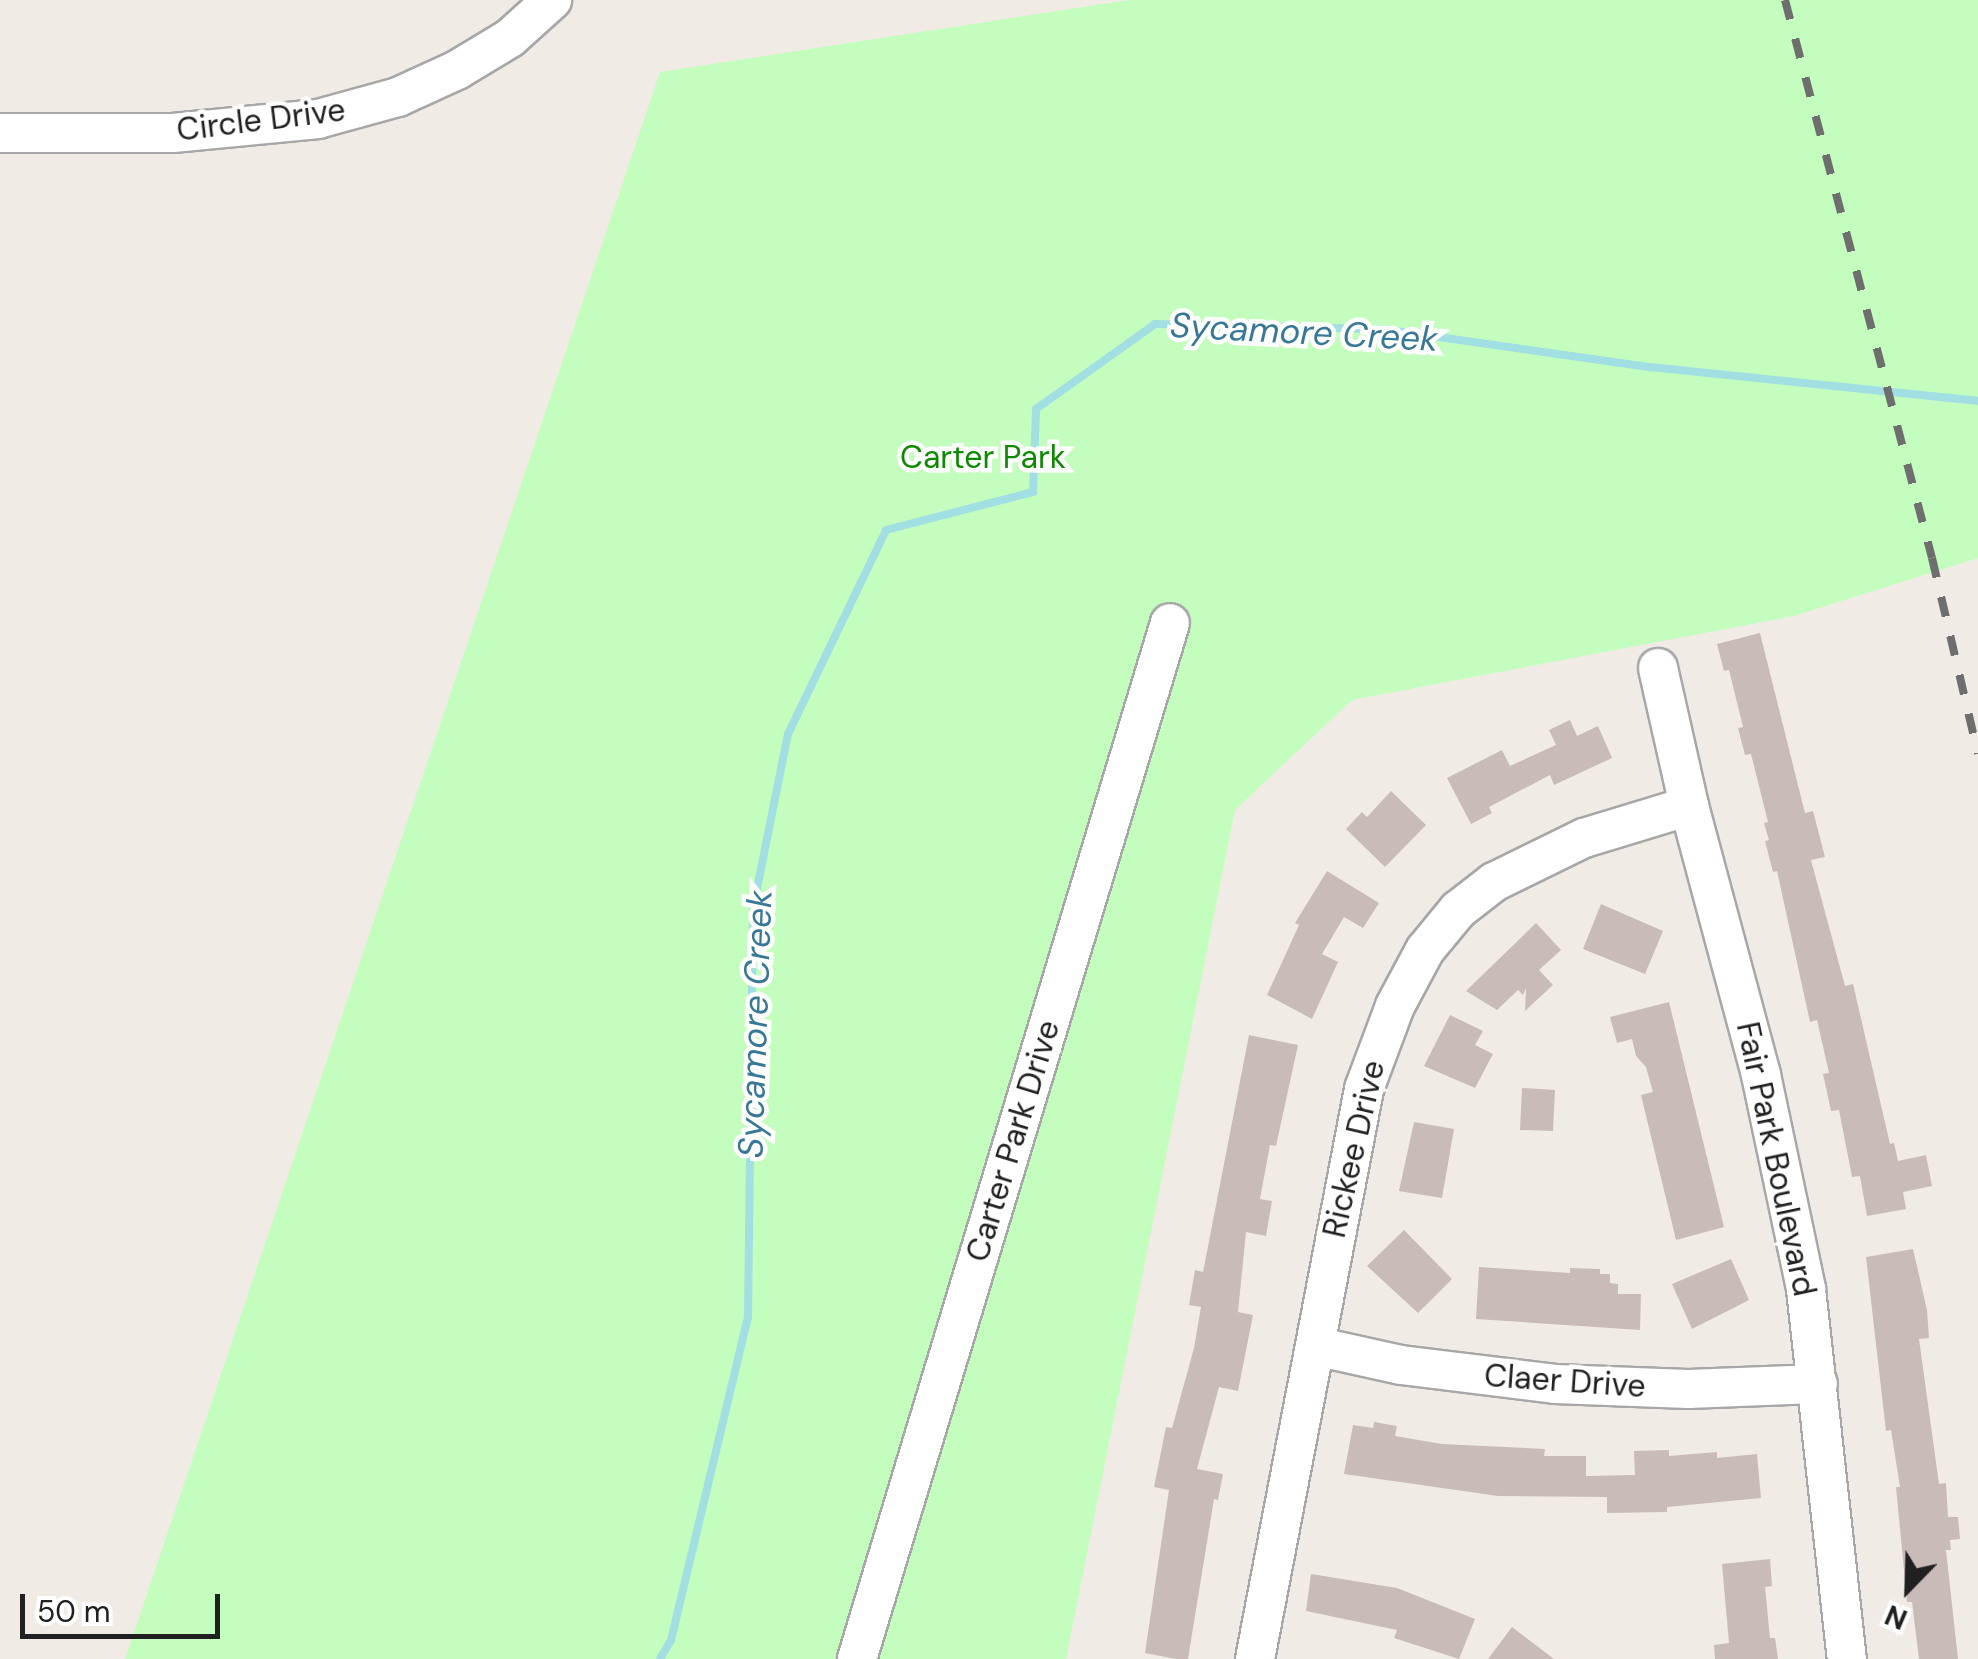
<!DOCTYPE html>
<style>
body{margin:0}
#map{position:relative;width:1978px;height:1659px;overflow:hidden;background:#f1ebe5;font-family:"DM Sans",sans-serif}
div>[style]{position:absolute}
.park>*{inset:0;background:#c4febf}
.stream>*{height:8px;margin:-4px;padding:0 4px;transform-origin:4px;border-radius:4px;background:#a2dfe2}
.building>*{inset:0;background:#c9bcb8}
.roads{filter:drop-shadow(2px 0 #a7a7a7) drop-shadow(-2px 0 #a7a7a7) drop-shadow(0 2px #a7a7a7) drop-shadow(0 -2px #a7a7a7)}
.minor>*{height:38px;margin:-19px;padding:0 19px;transform-origin:19px;border-radius:19px;background:#fff}
.rail>*{height:8px;margin-top:-4px;transform-origin:0;background:repeating-linear-gradient(90deg,#6e6e6e 0 20px,transparent 0 40px)}
span{translate:-50% -50%;white-space:nowrap;text-align:center;line-height:1.15;-webkit-text-stroke:9px #fff;paint-order:stroke}
.street-label{font-size:32px;color:#202020}
.park-label{font-size:32px;color:#0d8a01}
.water-label{font-size:35px;color:#387897;font-style:italic}
.north{position:absolute;left:1858px;top:1539px;width:100px;height:100px;-webkit-text-stroke:8px #fff;paint-order:stroke;rotate:203deg;font-size:28px;font-weight:700;line-height:40px;text-align:center;color:#202020}
.north::after{content:'';display:block;margin:auto;width:35px;height:45px;background:#202020;clip-path:polygon(50% 0,100% 100%,50% 72%,0 100%)}
.scale{position:absolute;left:20px;top:1594px;width:200px;height:45px;box-sizing:border-box;border:5px solid #202020;border-top:0;padding-left:12px;font-size:30px;line-height:35px;white-space:nowrap;color:#202020;-webkit-text-stroke:8px #fff;paint-order:stroke}
</style>
<div id="map">
<div class="park">
<i style="clip-path:polygon(1129px 0,1978px 0,1978px 558px,1794px 616px,1352px 700px,1235px 810px,1066px 1659px,125px 1659px,660px 72px)"></i>
</div>
<div class="stream">
<i style="left:660px;top:1659px;width:22px;rotate:-60deg"></i>
<i style="left:671px;top:1640px;width:331px;rotate:-76.6deg"></i>
<i style="left:748px;top:1318px;width:409px;rotate:-89.3deg"></i>
<i style="left:753px;top:909px;width:178px;rotate:-78.7deg"></i>
<i style="left:788px;top:734px;width:226px;rotate:-64.3deg"></i>
<i style="left:886px;top:530px;width:152px;rotate:-14.5deg"></i>
<i style="left:1033px;top:492px;width:83px;rotate:-87.9deg"></i>
<i style="left:1036px;top:409px;width:146px;rotate:-35.5deg"></i>
<i style="left:1155px;top:324px;width:227px;rotate:1.3deg"></i>
<i style="left:1382px;top:329px;width:271px;rotate:8.1deg"></i>
<i style="left:1650px;top:367px;width:330px;rotate:5.9deg"></i>
</div>
<div class="building">
<i style="clip-path:polygon(1760px 633px,1805px 813px,1813px 811px,1825px 857px,1811px 860px,1845px 986px,1853px 984px,1890px 1144px,1894px 1143px,1898px 1161px,1926px 1155px,1932px 1186px,1903px 1192px,1906px 1209px,1867px 1216px,1860px 1176px,1852px 1177px,1839px 1110px,1831px 1111px,1823px 1074px,1829px 1073px,1817px 1020px,1810px 1022px,1777px 871px,1773px 872px,1765px 841px,1769px 840px,1764px 823px,1768px 822px,1751px 754px,1745px 755px,1738px 728px,1743px 727px,1729px 670px,1724px 671px,1717px 644px)"></i>
<i style="clip-path:polygon(1570px 720px,1577px 736px,1598px 726px,1612px 758px,1554px 785px,1550px 775px,1489px 807px,1492px 813px,1471px 824px,1447px 778px,1502px 750px,1510px 766px,1556px 745px,1549px 730px)"></i>
<i style="clip-path:polygon(1391px 791px,1426px 825px,1385px 867px,1346px 829px,1362px 812px,1367px 817px)"></i>
<i style="clip-path:polygon(1327px 871px,1379px 903px,1363px 928px,1344px 917px,1322px 954px,1338px 962px,1312px 1019px,1267px 995px,1299px 925px,1295px 923px)"></i>
<i style="clip-path:polygon(1601px 904px,1663px 931px,1645px 974px,1583px 949px)"></i>
<i style="clip-path:polygon(1536px 923px,1561px 950px,1539px 970px,1553px 985px,1525px 1011px,1526px 988px,1523px 995px,1518px 990px,1497px 1010px,1466px 991px)"></i>
<i style="clip-path:polygon(1669px 1002px,1724px 1227px,1676px 1240px,1641px 1095px,1653px 1092px,1646px 1067px,1636px 1056px,1632px 1039px,1617px 1043px,1610px 1017px)"></i>
<i style="clip-path:polygon(1450px 1015px,1483px 1031px,1475px 1045px,1493px 1054px,1475px 1088px,1424px 1066px)"></i>
<i style="clip-path:polygon(1249px 1035px,1298px 1045px,1276px 1146px,1270px 1145px,1260px 1199px,1272px 1201px,1266px 1236px,1246px 1232px,1238px 1312px,1253px 1315px,1238px 1391px,1219px 1387px,1197px 1469px,1223px 1474px,1218px 1500px,1214px 1499px,1188px 1659px,1176px 1659px,1145px 1653px,1169px 1490px,1154px 1487px,1166px 1427px,1172px 1428px,1194px 1348px,1201px 1307px,1189px 1305px,1195px 1270px,1203px 1272px)"></i>
<i style="clip-path:polygon(1522px 1088px,1555px 1090px,1553px 1131px,1520px 1130px)"></i>
<i style="clip-path:polygon(1414px 1122px,1454px 1129px,1442px 1198px,1399px 1191px)"></i>
<i style="clip-path:polygon(1404px 1230px,1452px 1279px,1418px 1313px,1367px 1266px)"></i>
<i style="clip-path:polygon(1913px 1249px,1927px 1310px,1929px 1338px,1919px 1339px,1939px 1484px,1946px 1483px,1948px 1517px,1958px 1517px,1960px 1539px,1950px 1540px,1951px 1550px,1946px 1550px,1958px 1659px,1919px 1659px,1912px 1602px,1907px 1602px,1896px 1487px,1900px 1487px,1891px 1430px,1886px 1431px,1866px 1257px)"></i>
<i style="clip-path:polygon(1731px 1259px,1749px 1300px,1692px 1329px,1672px 1284px)"></i>
<i style="clip-path:polygon(1479px 1267px,1570px 1273px,1570px 1268px,1600px 1269px,1600px 1274px,1610px 1274px,1610px 1283px,1618px 1284px,1618px 1294px,1641px 1294px,1640px 1330px,1476px 1319px)"></i>
<i style="clip-path:polygon(1374px 1422px,1397px 1426px,1395px 1436px,1442px 1444px,1545px 1449px,1544px 1456px,1586px 1456px,1586px 1476px,1635px 1475px,1634px 1451px,1669px 1450px,1669px 1456px,1717px 1452px,1717px 1458px,1757px 1454px,1761px 1498px,1667px 1507px,1667px 1512px,1607px 1513px,1607px 1497px,1498px 1496px,1344px 1474px,1353px 1425px,1373px 1428px)"></i>
<i style="clip-path:polygon(1770px 1559px,1772px 1586px,1765px 1587px,1770px 1638px,1775px 1638px,1778px 1659px,1715px 1659px,1714px 1645px,1729px 1643px,1722px 1564px)"></i>
<i style="clip-path:polygon(1311px 1574px,1397px 1588px,1475px 1619px,1459px 1659px,1394px 1638px,1397px 1630px,1306px 1611px)"></i>
<i style="clip-path:polygon(1512px 1627px,1554px 1659px,1488px 1659px)"></i>
</div>
<div class="roads">
<div class="minor">
<i style="left:0;top:133px;width:173px"></i>
<i style="left:173px;top:133px;width:146px;rotate:-5.5deg"></i>
<i style="left:318px;top:119px;width:83px;rotate:-15.4deg"></i>
<i style="left:398px;top:97px;width:65px;rotate:-24.6deg"></i>
<i style="left:457px;top:70px;width:62px;rotate:-31.1deg"></i>
<i style="left:510px;top:38px;width:57px;rotate:-42.1deg"></i>
<i style="left:1658px;top:668px;width:141px;rotate:77.3deg"></i>
<i style="left:1689px;top:806px;width:278px;rotate:75deg"></i>
<i style="left:1761px;top:1075px;width:219px;rotate:78.1deg"></i>
<i style="left:1806px;top:1289px;width:372px;rotate:83.7deg"></i>
<i style="left:1315px;top:1346px;width:88px;rotate:12.5deg"></i>
<i style="left:1401px;top:1365px;width:155px;rotate:7deg"></i>
<i style="left:1555px;top:1384px;width:133px;rotate:2.2deg"></i>
<i style="left:1688px;top:1389px;width:130px;rotate:-2.2deg"></i>
<i style="left:857px;top:1659px;width:1082px;rotate:-73.19deg"></i>
<i style="left:1255px;top:1659px;width:580px;rotate:-79.17deg"></i>
<i style="left:1364px;top:1089px;width:89px;rotate:-69.5deg"></i>
<i style="left:1395px;top:1006px;width:64px;rotate:-61.8deg"></i>
<i style="left:1425px;top:950px;width:52px;rotate:-50.5deg"></i>
<i style="left:1458px;top:910px;width:46px;rotate:-37.9deg"></i>
<i style="left:1494px;top:882px;width:100px;rotate:-26.1deg"></i>
<i style="left:1584px;top:838px;width:110px;rotate:-16.9deg"></i>
</div>
</div>
<div class="rail">
<i style="left:1785px;top:0;width:577px;rotate:75.24deg"></i>
<i style="left:1932px;top:558px;width:201px;rotate:76.8deg"></i>
</div>
<div class="street-label">
<span style="left:261px;top:120px;rotate:-7deg">Circle Drive</span>
<span style="left:1013px;top:1141px;rotate:-73deg">Carter Park Drive</span>
<span style="left:1354px;top:1149px;rotate:-77deg">Rickee Drive</span>
<span style="left:1776px;top:1159px;rotate:78deg">Fair Park Boulevard</span>
<span style="left:1565px;top:1381px;rotate:4deg">Claer Drive</span>
</div>
<div class="park-label">
<span style="left:983px;top:457px">Carter Park</span>
</div>
<div class="water-label">
<span style="left:1304px;top:332px;rotate:3deg">Sycamore Creek</span>
<span style="left:755px;top:1024px;rotate:-88deg">Sycamore Creek</span>
</div>
<div class="north">N</div>
<div class="scale">50 m</div>
</div>
